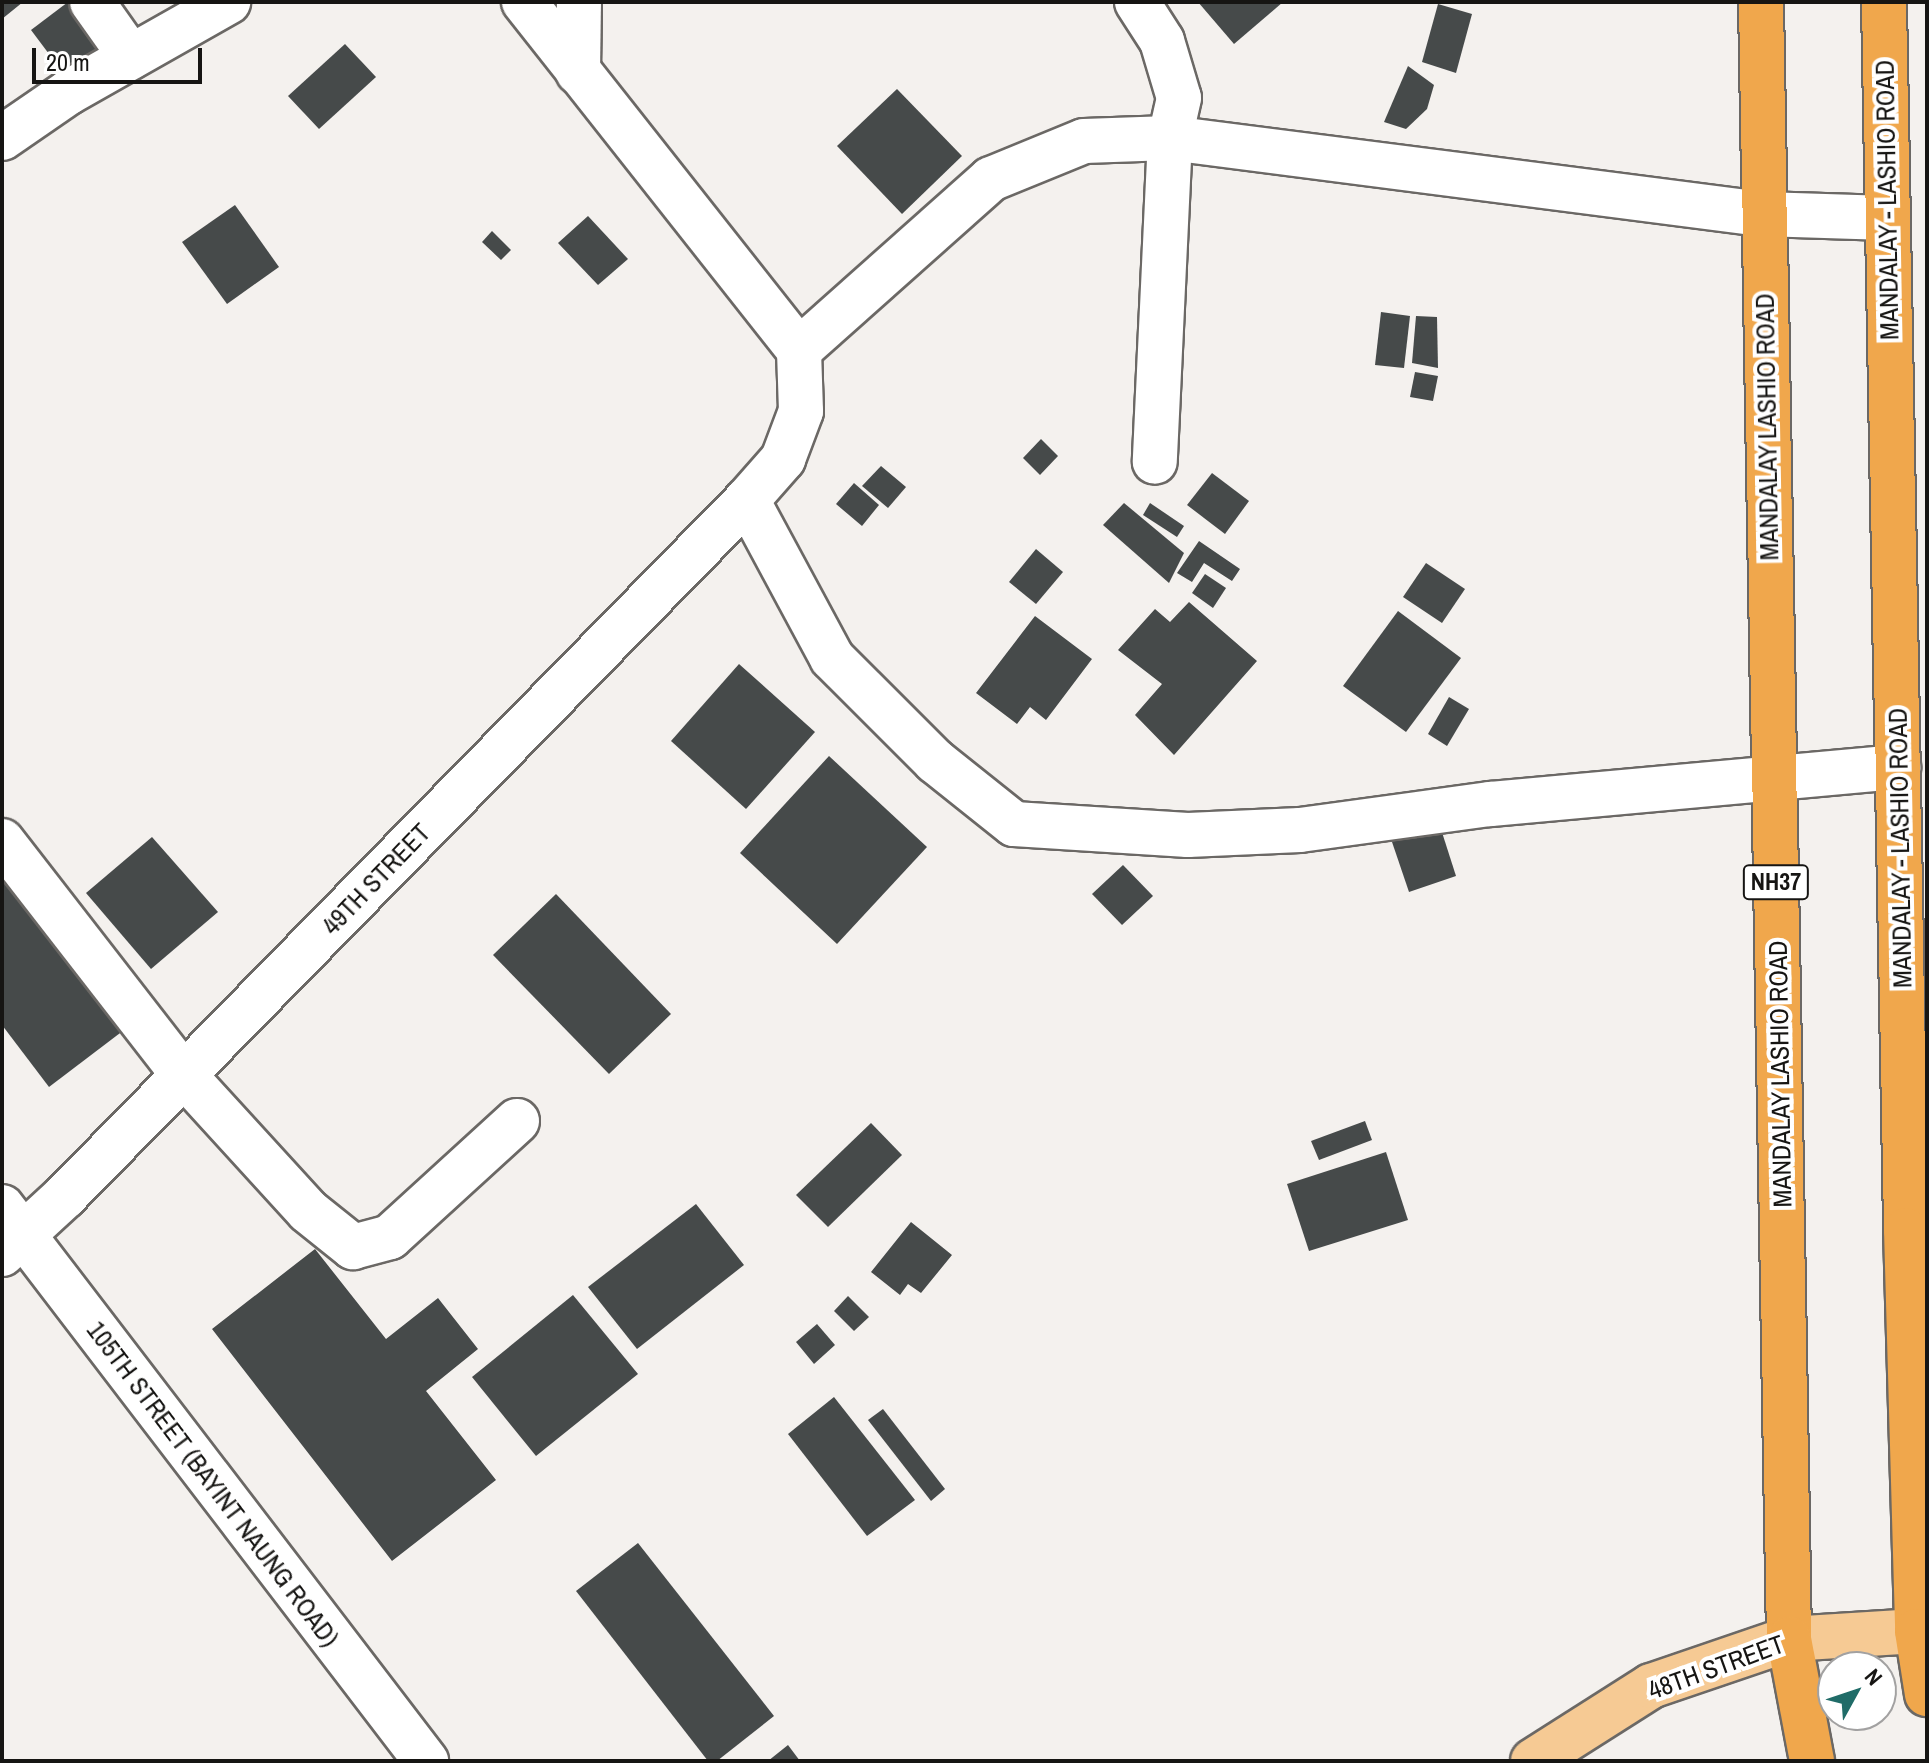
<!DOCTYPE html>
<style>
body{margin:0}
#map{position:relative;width:1929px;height:1763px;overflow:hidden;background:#f4f1ee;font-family:"Archivo Narrow",sans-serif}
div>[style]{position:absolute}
.building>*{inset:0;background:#464a4a}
.roads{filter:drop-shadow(2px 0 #6b6865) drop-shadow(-2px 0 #6b6865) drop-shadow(0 2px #6b6865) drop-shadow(0 -2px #6b6865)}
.minor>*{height:44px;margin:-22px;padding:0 22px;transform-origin:22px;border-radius:22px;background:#fff}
.major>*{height:44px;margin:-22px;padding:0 22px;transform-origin:22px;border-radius:22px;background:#f6ca94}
.highway>*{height:44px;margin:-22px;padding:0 22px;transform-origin:22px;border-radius:22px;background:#f0a74c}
span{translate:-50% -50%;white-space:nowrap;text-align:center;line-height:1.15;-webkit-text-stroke:8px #fff;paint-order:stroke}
.shield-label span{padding:2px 6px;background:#fff;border:2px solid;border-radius:6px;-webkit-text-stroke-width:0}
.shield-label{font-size:24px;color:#161513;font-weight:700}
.street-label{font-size:26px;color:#161513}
.frame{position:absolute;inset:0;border:4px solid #161513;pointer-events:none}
.north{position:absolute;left:1817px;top:1651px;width:80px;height:80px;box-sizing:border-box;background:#fff;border:2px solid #a2a1a1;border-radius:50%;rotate:50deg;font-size:22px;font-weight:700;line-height:32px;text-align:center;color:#161513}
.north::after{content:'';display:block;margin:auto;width:28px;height:36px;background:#206c68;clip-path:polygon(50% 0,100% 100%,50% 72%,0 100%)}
.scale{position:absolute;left:32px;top:48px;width:170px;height:36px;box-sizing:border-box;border:4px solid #161513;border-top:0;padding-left:10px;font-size:24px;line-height:28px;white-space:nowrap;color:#161513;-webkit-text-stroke:6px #fff;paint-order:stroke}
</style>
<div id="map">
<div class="building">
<i style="clip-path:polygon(2px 2px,23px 2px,2px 19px)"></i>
<i style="clip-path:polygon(68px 2px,75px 2px,111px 50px,70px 82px,31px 30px)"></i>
<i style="clip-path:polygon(1198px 2px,1283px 2px,1234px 44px)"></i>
<i style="clip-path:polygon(1438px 4px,1472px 14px,1456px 73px,1422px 62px)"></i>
<i style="clip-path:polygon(345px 44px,376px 77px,319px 129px,288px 96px)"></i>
<i style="clip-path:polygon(1408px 66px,1434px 85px,1427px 109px,1406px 129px,1384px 122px)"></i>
<i style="clip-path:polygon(897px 89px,962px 156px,902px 214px,837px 146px)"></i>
<i style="clip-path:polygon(235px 205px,279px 267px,227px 304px,182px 242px)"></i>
<i style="clip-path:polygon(588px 216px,628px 259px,598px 285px,558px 243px)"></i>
<i style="clip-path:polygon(492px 231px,511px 250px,501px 260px,482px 242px)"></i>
<i style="clip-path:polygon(1381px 312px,1410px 316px,1404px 368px,1375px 365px)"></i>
<i style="clip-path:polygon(1416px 316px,1437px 317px,1438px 368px,1412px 363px)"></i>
<i style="clip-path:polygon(1415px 372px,1438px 376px,1433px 401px,1410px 397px)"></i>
<i style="clip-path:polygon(1041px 439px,1058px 456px,1040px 475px,1023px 458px)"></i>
<i style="clip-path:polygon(881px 466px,906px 487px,888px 508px,862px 486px)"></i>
<i style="clip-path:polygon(1212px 473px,1249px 501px,1225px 534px,1187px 505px)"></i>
<i style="clip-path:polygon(854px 483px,879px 505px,862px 526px,836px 504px)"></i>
<i style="clip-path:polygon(1124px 503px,1184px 553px,1169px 583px,1103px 525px)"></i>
<i style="clip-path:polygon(1150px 503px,1184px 526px,1177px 537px,1143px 515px)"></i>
<i style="clip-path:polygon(1199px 541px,1240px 569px,1232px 581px,1204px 563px,1192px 582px,1177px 573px)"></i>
<i style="clip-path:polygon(1036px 549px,1063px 572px,1036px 604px,1009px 582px)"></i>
<i style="clip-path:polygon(1426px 563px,1465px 589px,1442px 623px,1403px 597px)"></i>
<i style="clip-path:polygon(1205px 574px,1226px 588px,1213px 608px,1192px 593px)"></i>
<i style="clip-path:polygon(1189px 602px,1257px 661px,1174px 755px,1135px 715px,1162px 684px,1118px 650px,1155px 609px,1170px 622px)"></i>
<i style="clip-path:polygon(1398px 611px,1461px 658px,1406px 732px,1343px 686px)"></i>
<i style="clip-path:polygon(1035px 616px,1092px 659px,1046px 720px,1030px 707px,1017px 724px,976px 693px)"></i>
<i style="clip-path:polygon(739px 664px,815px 732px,746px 809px,671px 741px)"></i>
<i style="clip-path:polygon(1449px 697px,1469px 709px,1447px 746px,1428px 734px)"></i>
<i style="clip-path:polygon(829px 756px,927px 847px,837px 944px,740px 853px)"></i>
<i style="clip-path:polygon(1439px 823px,1456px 876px,1409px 892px,1391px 839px)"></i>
<i style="clip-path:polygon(152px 837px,218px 912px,151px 969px,86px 893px)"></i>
<i style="clip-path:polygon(2px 860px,128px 1027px,49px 1087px,2px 1025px)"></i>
<i style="clip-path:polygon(1123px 865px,1153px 896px,1122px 925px,1092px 894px)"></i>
<i style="clip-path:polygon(556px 894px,671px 1014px,609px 1074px,493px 955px)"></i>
<i style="clip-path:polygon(1365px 1121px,1372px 1140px,1319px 1160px,1311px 1141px)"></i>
<i style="clip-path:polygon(871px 1123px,902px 1155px,828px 1227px,796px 1195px)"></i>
<i style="clip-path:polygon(1386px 1152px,1408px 1220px,1309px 1251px,1287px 1184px)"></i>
<i style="clip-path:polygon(696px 1204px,744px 1265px,637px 1349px,588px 1287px)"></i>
<i style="clip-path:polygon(911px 1222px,952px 1255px,921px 1293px,908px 1284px,900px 1295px,871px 1272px)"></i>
<i style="clip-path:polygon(315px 1249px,386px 1339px,438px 1298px,478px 1349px,426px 1391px,496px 1480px,392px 1561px,212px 1329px)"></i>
<i style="clip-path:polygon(573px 1295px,638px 1374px,536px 1456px,472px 1377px)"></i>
<i style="clip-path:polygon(848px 1296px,869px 1317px,854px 1331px,834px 1311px)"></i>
<i style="clip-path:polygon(817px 1324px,835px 1345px,814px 1364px,796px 1342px)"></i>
<i style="clip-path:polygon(834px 1397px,915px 1500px,867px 1536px,788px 1434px)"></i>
<i style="clip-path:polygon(883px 1409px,945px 1489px,931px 1501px,868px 1420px)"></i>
<i style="clip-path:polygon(638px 1543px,774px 1716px,717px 1761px,708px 1761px,576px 1591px)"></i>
<i style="clip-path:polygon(788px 1745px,800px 1761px,768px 1761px)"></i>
</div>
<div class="roads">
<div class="minor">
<i style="left:92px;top:2px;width:67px;rotate:54.7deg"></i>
<i style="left:1137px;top:2px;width:46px;rotate:57.3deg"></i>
<i style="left:1162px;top:41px;width:59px;rotate:73.4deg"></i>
<i style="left:1179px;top:98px;width:41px;rotate:102.7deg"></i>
<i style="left:1170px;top:138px;width:324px;rotate:92.7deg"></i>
<i style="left:578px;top:72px;width:70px;rotate:-89.2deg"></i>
<i style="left:2px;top:138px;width:81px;rotate:-34.5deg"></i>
<i style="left:69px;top:92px;width:183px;rotate:-29.5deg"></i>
<i style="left:799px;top:350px;width:257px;rotate:-41.7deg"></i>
<i style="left:991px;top:179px;width:100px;rotate:-22.2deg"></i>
<i style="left:1084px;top:141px;width:86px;rotate:-2deg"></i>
<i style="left:1170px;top:138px;width:597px;rotate:7.32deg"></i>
<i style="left:1762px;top:214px;width:126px;rotate:1.8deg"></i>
<i style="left:747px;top:500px;width:179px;rotate:61.7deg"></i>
<i style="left:832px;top:658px;width:146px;rotate:45deg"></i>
<i style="left:935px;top:761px;width:101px;rotate:38.6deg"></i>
<i style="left:1014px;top:824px;width:174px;rotate:3.6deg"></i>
<i style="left:1188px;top:835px;width:112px;rotate:-2.6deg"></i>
<i style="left:1300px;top:830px;width:193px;rotate:-7.8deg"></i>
<i style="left:1491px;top:804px;width:409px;rotate:-5.2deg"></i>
<i style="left:2px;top:841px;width:295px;rotate:52.2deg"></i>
<i style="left:183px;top:1074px;width:185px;rotate:47.6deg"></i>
<i style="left:308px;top:1211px;width:58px;rotate:38.7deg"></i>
<i style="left:353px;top:1247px;width:38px;rotate:-15deg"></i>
<i style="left:390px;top:1237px;width:172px;rotate:-42.4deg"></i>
<i style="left:2px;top:1207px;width:698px;rotate:52.57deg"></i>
<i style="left:2px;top:1254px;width:86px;rotate:-42.6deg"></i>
<i style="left:65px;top:1196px;width:974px;rotate:-45.58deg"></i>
<i style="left:747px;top:500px;width:55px;rotate:-48.7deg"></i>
<i style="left:783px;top:459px;width:51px;rotate:-69.4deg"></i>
<i style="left:801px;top:411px;width:61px;rotate:-91.9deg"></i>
<i style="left:799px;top:350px;width:444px;rotate:-128.3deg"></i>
</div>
<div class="major">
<i style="left:1533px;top:1761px;width:140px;rotate:-32.4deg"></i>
<i style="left:1651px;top:1686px;width:146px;rotate:-18.8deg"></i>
<i style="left:1789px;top:1639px;width:128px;rotate:-3.6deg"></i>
</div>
<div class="highway">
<i style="left:1761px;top:2px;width:1637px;rotate:89.02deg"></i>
<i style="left:1789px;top:1639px;width:124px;rotate:79.3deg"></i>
<i style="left:1884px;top:2px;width:1228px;rotate:88.97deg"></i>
<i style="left:1906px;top:1230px;width:401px;rotate:88.4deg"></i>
<i style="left:1917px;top:1631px;width:64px;rotate:81deg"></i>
</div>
</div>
<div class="shield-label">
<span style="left:1776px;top:882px">NH37</span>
</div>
<div class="street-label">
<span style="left:1887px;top:200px;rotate:-91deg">MANDALAY - LASHIO ROAD</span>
<span style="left:1767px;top:427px;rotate:-91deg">MANDALAY LASHIO ROAD</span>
<span style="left:1900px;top:848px;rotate:-91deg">MANDALAY - LASHIO ROAD</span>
<span style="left:376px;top:879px;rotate:-46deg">49TH STREET</span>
<span style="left:1780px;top:1074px;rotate:-91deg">MANDALAY LASHIO ROAD</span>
<span style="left:213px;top:1484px;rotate:53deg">105TH STREET (BAYINT NAUNG ROAD)</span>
<span style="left:1716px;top:1667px;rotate:-20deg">48TH STREET</span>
</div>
<div class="frame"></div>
<div class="north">N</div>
<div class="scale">20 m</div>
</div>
